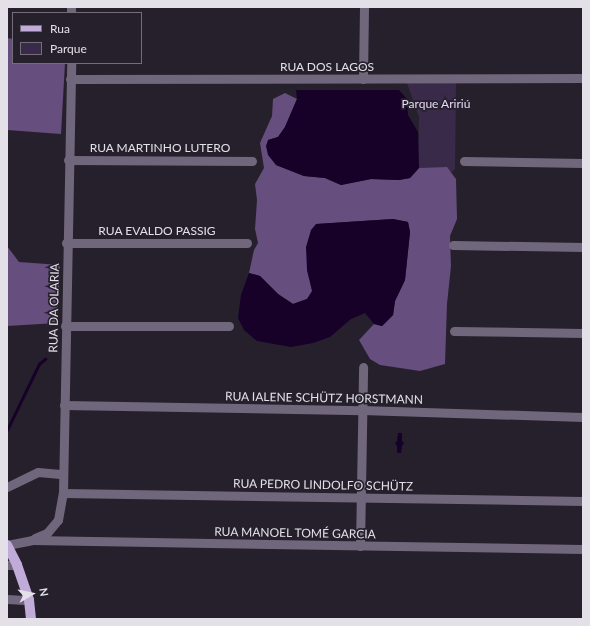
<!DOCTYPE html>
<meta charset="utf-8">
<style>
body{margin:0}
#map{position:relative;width:590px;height:626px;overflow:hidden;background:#26202c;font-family:Lato,sans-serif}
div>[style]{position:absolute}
.green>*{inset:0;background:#3a2a49}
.forest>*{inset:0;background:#664e7e}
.water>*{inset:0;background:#170129}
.stream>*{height:2.5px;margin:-1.25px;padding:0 1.25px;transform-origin:1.25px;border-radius:1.25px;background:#170129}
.minor>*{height:9px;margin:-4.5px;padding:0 4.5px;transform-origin:4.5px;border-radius:4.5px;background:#71677d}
.major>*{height:10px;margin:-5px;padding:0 5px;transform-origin:5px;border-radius:5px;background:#c1abd9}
span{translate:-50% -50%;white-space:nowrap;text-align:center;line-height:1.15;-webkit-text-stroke:3.5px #26202c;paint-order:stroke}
.street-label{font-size:12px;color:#e3e0e8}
.park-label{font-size:12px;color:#e5d7f6}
.frame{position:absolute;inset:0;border:8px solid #e3e0e8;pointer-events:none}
.legend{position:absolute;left:12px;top:12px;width:130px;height:52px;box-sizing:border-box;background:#26202c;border:1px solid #726d77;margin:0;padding:5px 7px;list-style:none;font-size:12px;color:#e3e0e8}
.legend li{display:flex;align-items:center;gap:8px;height:20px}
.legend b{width:20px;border:1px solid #726d77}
.north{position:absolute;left:12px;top:574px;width:40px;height:40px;-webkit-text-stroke:3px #26202c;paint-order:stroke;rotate:81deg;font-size:11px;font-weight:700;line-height:16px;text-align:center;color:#e3e0e8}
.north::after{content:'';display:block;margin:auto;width:14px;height:18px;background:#e3e0e8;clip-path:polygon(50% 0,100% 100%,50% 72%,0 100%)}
</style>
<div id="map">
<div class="green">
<i style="clip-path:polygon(407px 83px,456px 83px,455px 169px,432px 191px,418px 184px,419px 117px)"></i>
</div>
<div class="forest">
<i style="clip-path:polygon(7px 38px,13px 39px,13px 63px,65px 63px,61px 134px,7px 130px)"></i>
<i style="clip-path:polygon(285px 93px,297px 99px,285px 127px,278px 137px,268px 140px,276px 165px,304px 176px,325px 178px,341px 185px,371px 179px,399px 180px,410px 178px,419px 168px,447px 167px,456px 179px,457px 219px,450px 236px,451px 266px,447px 304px,445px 364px,420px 371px,380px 365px,370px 359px,359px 340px,374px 324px,382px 326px,393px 315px,395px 301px,405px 280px,410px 232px,408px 222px,393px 219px,316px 224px,307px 270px,313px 291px,307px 299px,293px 304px,278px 294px,260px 276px,249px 273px,254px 250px,258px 243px,255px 229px,257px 200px,255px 184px,264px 168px,260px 143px,272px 116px,273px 99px)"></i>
<i style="clip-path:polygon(7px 246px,19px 262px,60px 265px,57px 323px,7px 326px)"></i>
</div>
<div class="water">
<i style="clip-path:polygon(296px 90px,399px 90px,407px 99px,408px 115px,418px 132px,419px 168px,410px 178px,399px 180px,371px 179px,341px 185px,325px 178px,304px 176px,276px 165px,268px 155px,266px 146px,268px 140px,278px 137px,285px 127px,297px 99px)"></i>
<i style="clip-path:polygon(393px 219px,408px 222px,410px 232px,405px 280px,395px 301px,393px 315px,382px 326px,374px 324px,365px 313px,351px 319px,330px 337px,313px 343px,291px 347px,257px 341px,244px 330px,238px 318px,241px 295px,249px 273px,260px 276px,278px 294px,293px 304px,307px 299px,312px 291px,307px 270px,306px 247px,311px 230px,316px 224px)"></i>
<i style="clip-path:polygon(398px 433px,402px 433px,402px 441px,404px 443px,402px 446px,401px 453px,397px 453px,397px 446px,395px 443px,397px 441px)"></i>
</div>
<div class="stream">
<i style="left:7px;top:430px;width:73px;rotate:-64.1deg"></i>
<i style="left:39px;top:364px;width:8px;rotate:-40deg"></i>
</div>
<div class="minor">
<i style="left:71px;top:13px;width:6px;rotate:-90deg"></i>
<i style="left:70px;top:79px;width:513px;rotate:-0.11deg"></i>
<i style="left:363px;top:79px;width:72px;rotate:-89.2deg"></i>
<i style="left:68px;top:160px;width:184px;rotate:0.3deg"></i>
<i style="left:464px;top:161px;width:119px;rotate:1deg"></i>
<i style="left:66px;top:243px;width:181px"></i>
<i style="left:453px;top:245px;width:130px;rotate:0.9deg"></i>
<i style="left:65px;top:326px;width:164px"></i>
<i style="left:454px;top:331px;width:129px;rotate:0.9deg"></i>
<i style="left:64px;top:405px;width:298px;rotate:1deg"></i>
<i style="left:362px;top:410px;width:221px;rotate:1.8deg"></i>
<i style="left:7px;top:487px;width:34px;rotate:-26deg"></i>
<i style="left:38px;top:472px;width:25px;rotate:5deg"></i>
<i style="left:63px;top:493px;width:520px;rotate:0.88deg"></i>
<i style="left:35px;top:538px;width:13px;rotate:-23deg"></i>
<i style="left:47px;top:533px;width:17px;rotate:-50deg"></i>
<i style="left:58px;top:520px;width:27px;rotate:-80deg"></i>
<i style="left:63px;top:493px;width:430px;rotate:-88.9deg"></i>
<i style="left:7px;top:545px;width:25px;rotate:-11deg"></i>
<i style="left:32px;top:540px;width:551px;rotate:0.94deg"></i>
<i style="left:360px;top:546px;width:179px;rotate:-89deg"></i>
<i style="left:7px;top:565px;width:10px"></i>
<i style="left:7px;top:599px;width:22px;rotate:3deg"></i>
</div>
<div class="major">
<i style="left:7px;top:545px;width:22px;rotate:63deg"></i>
<i style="left:17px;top:565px;width:37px;rotate:71deg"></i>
<i style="left:29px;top:600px;width:19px;rotate:84deg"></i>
</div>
<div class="street-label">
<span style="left:327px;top:67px">RUA DOS LAGOS</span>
<span style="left:160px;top:148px">RUA MARTINHO LUTERO</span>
<span style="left:157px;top:231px">RUA EVALDO PASSIG</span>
<span style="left:54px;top:308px;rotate:-89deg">RUA DA OLARIA</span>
<span style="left:324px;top:398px;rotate:1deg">RUA IALENE SCHÜTZ HORSTMANN</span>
<span style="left:323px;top:485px;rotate:1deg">RUA PEDRO LINDOLFO SCHÜTZ</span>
<span style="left:295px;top:533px;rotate:1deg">RUA MANOEL TOMÉ GARCIA</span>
</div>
<div class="park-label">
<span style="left:436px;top:104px">Parque Aririú</span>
</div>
<div class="frame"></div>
<ul class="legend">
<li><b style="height:5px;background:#c1abd9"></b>Rua</li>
<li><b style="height:11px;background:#3a2a49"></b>Parque</li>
</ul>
<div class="north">N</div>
</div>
